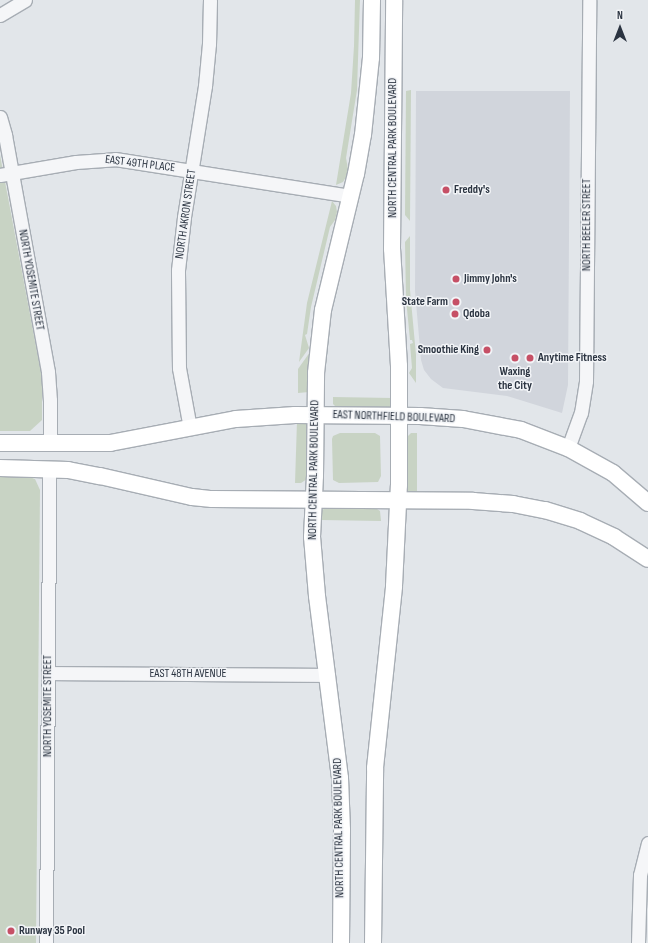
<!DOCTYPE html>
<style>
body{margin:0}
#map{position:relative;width:648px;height:943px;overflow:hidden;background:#e2e6ea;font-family:"Sofia Sans Condensed",sans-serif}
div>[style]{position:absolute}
.built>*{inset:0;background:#d1d5dc}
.green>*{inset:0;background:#c8d3c4}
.roads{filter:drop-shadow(1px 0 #a7adb4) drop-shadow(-1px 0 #a7adb4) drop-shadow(0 1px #a7adb4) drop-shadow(0 -1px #a7adb4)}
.minor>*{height:13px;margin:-6.5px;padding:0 6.5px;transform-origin:6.5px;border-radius:6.5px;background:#f5f6f8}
.major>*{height:16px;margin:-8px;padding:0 8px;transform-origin:8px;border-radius:8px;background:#fff}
.dots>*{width:11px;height:11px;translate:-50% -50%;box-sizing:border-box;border:2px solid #f2f4f7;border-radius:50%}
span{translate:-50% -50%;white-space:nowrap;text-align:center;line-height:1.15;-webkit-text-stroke:3px #f2f4f7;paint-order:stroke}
.street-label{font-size:12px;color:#2b3441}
.poi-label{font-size:12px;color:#2b3441;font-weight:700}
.left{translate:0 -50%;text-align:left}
.right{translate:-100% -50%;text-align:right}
.north{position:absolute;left:600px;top:8px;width:40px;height:40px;-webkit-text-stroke:3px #f2f4f7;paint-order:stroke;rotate:0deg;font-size:11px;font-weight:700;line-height:16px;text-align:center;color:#2b3441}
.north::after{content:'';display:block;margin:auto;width:14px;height:18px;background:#2b3441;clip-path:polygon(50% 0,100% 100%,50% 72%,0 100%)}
</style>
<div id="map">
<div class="built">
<i style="clip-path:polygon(416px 91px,570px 91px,568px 385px,562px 413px,507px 396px,443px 388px,431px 379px,424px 370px,421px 360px,415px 291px)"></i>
</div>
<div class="green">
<i style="clip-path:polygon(355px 0,360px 0,357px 90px,346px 158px,348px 169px,346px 177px,343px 182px,336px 185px,351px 93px,354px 46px)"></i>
<i style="clip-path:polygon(411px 90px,410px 221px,405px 215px,406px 91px)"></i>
<i style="clip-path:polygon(0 155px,42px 378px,42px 420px,30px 431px,0 431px)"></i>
<i style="clip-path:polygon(332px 201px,336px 206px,337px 212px,335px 220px,330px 227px,311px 307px,307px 334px,305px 335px,309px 348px,299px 362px,307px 303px)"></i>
<i style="clip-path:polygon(410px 236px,410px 290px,416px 355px,416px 383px,409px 373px,412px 368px,410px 344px,413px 343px,412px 340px,410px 340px,406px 299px,405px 242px)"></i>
<i style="clip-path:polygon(310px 352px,309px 392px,298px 393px,298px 369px)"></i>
<i style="clip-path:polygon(333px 397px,393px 398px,391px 408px,337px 408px,333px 404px)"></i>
<i style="clip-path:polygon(297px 421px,305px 422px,308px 425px,307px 479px,301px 483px,295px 483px)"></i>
<i style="clip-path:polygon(340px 433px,375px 433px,380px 436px,381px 476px,378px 482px,339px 483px,333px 480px,332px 439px,333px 436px)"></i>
<i style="clip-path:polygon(411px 433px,417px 433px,417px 494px,409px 493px,406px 489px,407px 437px)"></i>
<i style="clip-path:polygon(0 475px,24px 475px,35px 479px,40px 490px,36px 943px,0 943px)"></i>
<i style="clip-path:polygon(328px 507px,374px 507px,380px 511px,381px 521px,321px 520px,322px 510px)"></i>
</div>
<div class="roads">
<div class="minor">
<i style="left:0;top:15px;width:29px;rotate:-31deg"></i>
<i style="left:0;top:117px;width:19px;rotate:74deg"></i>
<i style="left:5px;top:135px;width:241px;rotate:79.7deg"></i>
<i style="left:48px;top:372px;width:28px;rotate:86deg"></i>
<i style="left:50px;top:400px;width:43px;rotate:90deg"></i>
<i style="left:0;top:175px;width:77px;rotate:-9.7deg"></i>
<i style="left:76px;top:162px;width:39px;rotate:-4deg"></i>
<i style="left:115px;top:159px;width:238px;rotate:8.9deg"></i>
<i style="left:190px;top:428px;width:61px;rotate:-100.4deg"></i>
<i style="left:179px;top:368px;width:98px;rotate:-90.6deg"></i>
<i style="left:178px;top:270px;width:53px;rotate:-83.5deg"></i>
<i style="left:184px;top:217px;width:133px;rotate:-80.9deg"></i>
<i style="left:205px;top:86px;width:42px;rotate:-84.6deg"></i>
<i style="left:209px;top:44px;width:44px;rotate:-88.7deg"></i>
<i style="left:568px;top:448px;width:37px;rotate:-70deg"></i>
<i style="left:581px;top:413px;width:32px;rotate:-81deg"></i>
<i style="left:586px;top:381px;width:381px;rotate:-89.5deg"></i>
<i style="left:48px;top:673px;width:280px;rotate:0.4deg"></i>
<i style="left:46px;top:943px;width:474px;rotate:-89.6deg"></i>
<i style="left:638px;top:943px;width:68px;rotate:-88.3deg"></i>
<i style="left:640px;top:875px;width:33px;rotate:-76deg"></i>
</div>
<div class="major">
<i style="left:0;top:443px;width:110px"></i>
<i style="left:110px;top:443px;width:128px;rotate:-10.8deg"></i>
<i style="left:236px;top:419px;width:59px;rotate:-3.9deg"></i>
<i style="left:295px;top:415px;width:125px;rotate:0.5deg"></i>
<i style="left:420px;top:416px;width:43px;rotate:4deg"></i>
<i style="left:463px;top:419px;width:59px;rotate:10.7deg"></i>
<i style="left:521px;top:430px;width:50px;rotate:21deg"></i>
<i style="left:568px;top:448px;width:51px;rotate:29.1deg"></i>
<i style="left:613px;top:473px;width:46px;rotate:40.6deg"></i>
<i style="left:0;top:468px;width:68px;rotate:1.7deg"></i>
<i style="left:68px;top:470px;width:33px;rotate:11deg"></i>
<i style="left:100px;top:476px;width:94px;rotate:12.9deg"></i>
<i style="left:192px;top:497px;width:20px;rotate:6deg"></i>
<i style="left:212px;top:499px;width:261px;rotate:0.4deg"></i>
<i style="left:473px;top:501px;width:40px;rotate:4.3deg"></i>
<i style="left:513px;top:504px;width:33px;rotate:11deg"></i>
<i style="left:545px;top:510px;width:37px;rotate:17deg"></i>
<i style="left:580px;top:521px;width:38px;rotate:25deg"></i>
<i style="left:614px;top:537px;width:40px;rotate:32.9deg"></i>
<i style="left:341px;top:943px;width:113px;rotate:-89.5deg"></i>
<i style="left:342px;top:830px;width:52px;rotate:-92.2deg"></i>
<i style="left:340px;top:778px;width:183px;rotate:-97.2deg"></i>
<i style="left:317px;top:596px;width:59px;rotate:-94.8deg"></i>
<i style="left:312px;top:537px;width:61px;rotate:-87.2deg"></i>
<i style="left:315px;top:476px;width:103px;rotate:-89.4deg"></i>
<i style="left:316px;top:373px;width:63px;rotate:-83.7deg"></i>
<i style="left:323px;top:310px;width:140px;rotate:-76.4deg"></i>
<i style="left:356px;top:174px;width:40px;rotate:-80deg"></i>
<i style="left:363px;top:135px;width:77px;rotate:-84.1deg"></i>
<i style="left:371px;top:58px;width:58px;rotate:-89deg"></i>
<i style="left:373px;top:943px;width:175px;rotate:-89.3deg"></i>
<i style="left:375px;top:768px;width:183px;rotate:-84deg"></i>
<i style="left:394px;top:586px;width:101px;rotate:-87.2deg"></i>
<i style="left:399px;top:485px;width:119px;rotate:-90deg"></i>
<i style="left:399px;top:366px;width:117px;rotate:-93.4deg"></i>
<i style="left:392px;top:249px;width:249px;rotate:-89.5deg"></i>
</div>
</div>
<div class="dots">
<i style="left:446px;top:190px;background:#c65066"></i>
<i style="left:456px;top:279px;background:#c65066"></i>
<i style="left:456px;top:302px;background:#c65066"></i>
<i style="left:455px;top:314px;background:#c65066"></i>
<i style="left:487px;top:350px;background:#c65066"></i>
<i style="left:515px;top:358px;background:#c65066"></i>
<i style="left:530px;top:358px;background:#c65066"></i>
<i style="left:11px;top:931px;background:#c65066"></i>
</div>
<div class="street-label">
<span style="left:393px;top:148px;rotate:-90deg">NORTH CENTRAL PARK BOULEVARD</span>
<span style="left:140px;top:164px;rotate:7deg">EAST 49TH PLACE</span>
<span style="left:186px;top:214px;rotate:-82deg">NORTH AKRON STREET</span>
<span style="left:587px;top:225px;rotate:-90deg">NORTH BEELER STREET</span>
<span style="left:31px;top:280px;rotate:80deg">NORTH YOSEMITE STREET</span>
<span style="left:394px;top:417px;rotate:2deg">EAST NORTHFIELD BOULEVARD</span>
<span style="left:314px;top:470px;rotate:-89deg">NORTH CENTRAL PARK BOULEVARD</span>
<span style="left:188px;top:674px">EAST 48TH AVENUE</span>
<span style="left:48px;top:706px;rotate:-90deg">NORTH YOSEMITE STREET</span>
<span style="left:339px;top:828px;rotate:-91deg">NORTH CENTRAL PARK BOULEVARD</span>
</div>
<div class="poi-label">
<span class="left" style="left:454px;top:190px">Freddy's</span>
<span class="left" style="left:464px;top:279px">Jimmy John's</span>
<span class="right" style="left:448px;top:302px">State Farm</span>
<span class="left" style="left:463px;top:314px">Qdoba</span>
<span class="right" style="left:479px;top:350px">Smoothie King</span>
<span class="left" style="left:538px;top:358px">Anytime Fitness</span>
<span style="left:515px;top:379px">Waxing<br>the City</span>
<span class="left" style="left:19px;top:931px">Runway 35 Pool</span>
</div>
<div class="north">N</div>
</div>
